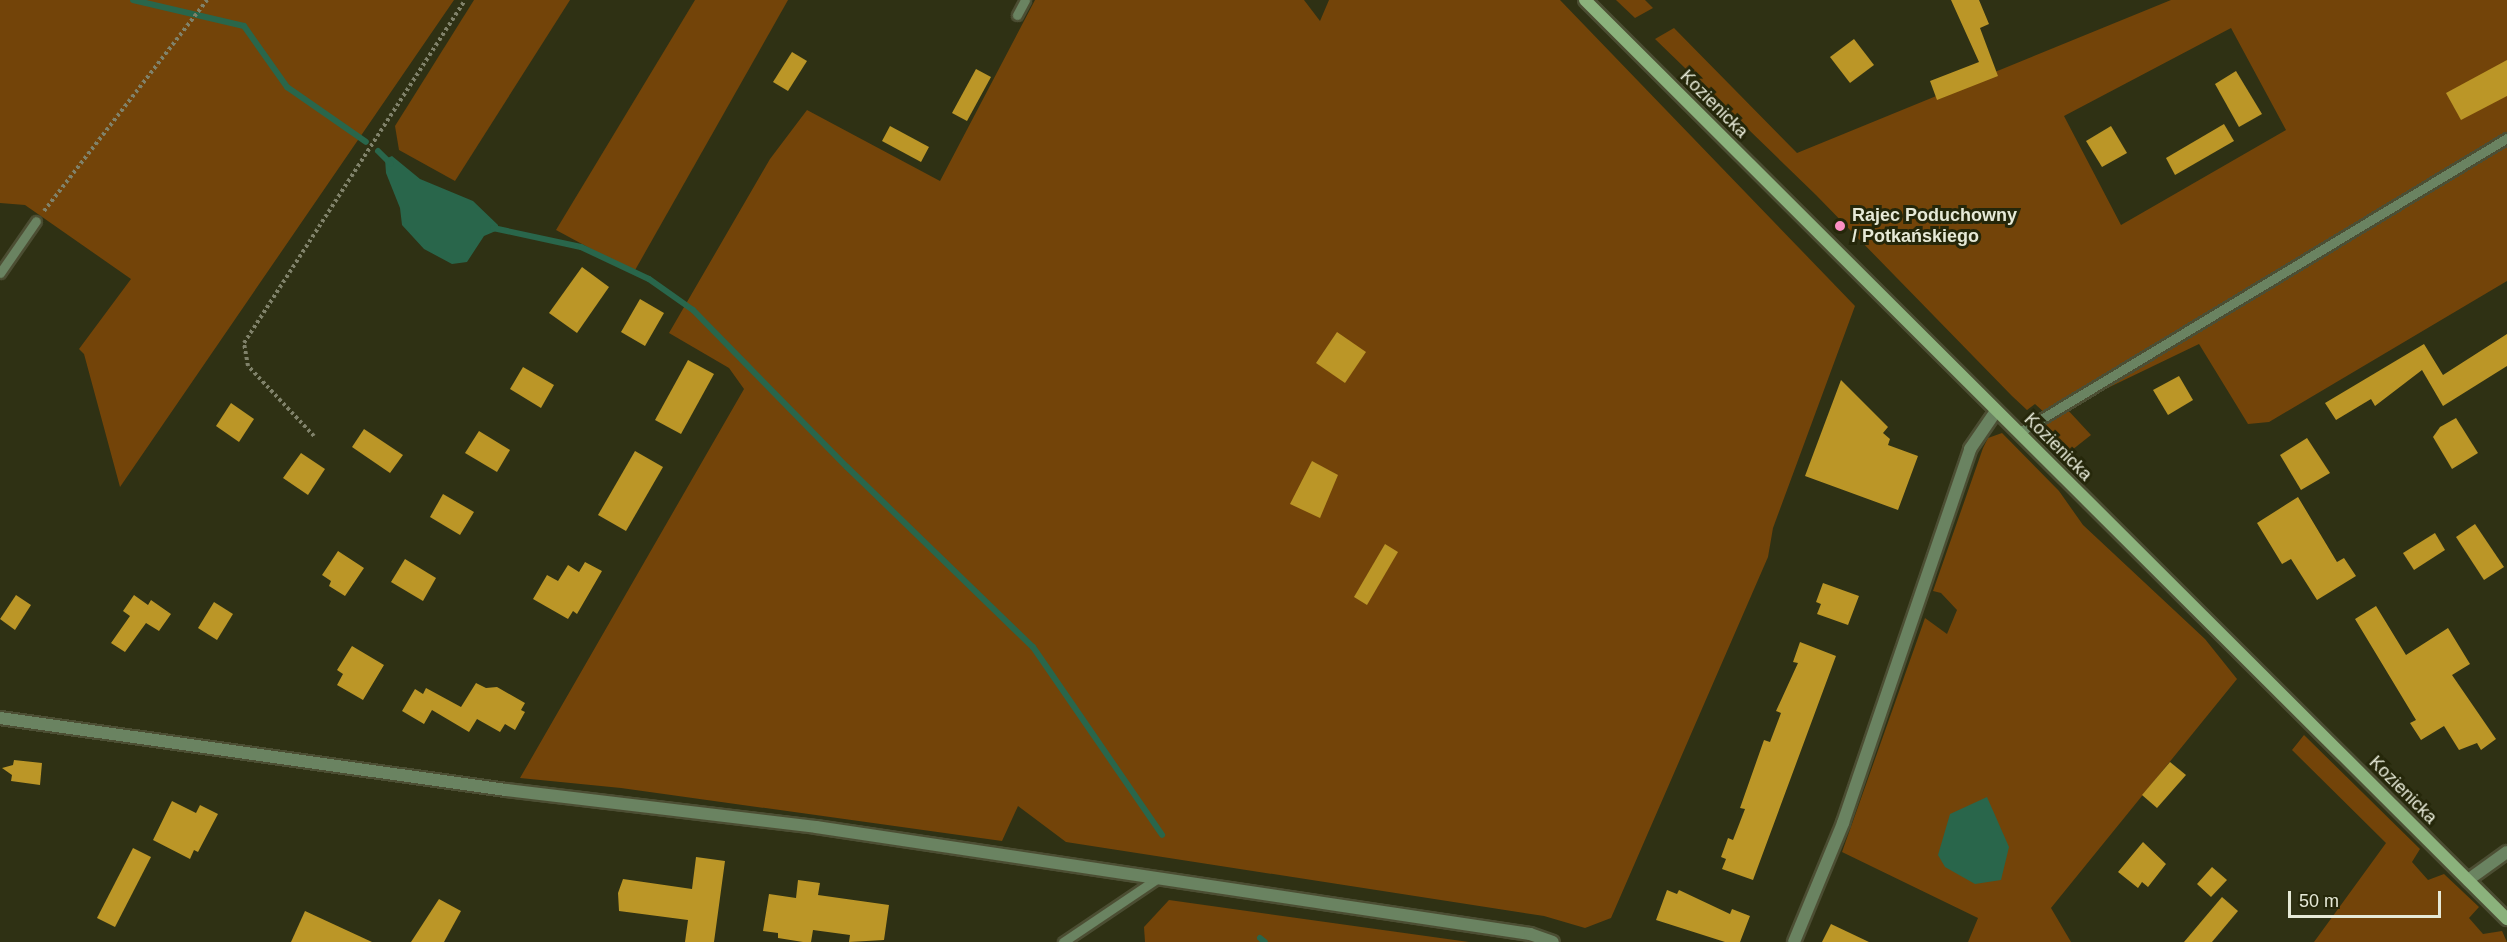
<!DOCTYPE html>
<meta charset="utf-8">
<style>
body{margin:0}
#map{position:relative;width:2507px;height:942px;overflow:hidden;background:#2f3114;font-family:Arial,sans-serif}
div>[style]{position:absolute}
.green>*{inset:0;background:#734409}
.water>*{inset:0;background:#29664b}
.stream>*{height:6px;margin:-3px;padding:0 3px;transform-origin:3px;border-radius:3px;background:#29664b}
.building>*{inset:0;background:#bb9627}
.path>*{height:4px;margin-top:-2px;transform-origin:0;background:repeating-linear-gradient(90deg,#80826a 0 3px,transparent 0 6px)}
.roads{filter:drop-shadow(2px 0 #4c4e33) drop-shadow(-2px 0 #4c4e33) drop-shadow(0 2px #4c4e33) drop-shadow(0 -2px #4c4e33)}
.lane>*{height:9px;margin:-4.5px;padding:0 4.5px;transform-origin:4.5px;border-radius:4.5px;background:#6a8361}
.street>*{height:12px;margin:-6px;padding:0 6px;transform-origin:6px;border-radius:6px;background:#6a8361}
.secondary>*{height:12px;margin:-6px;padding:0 6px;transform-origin:6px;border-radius:6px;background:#8bb27c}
.dots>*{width:16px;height:16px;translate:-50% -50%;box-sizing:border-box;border:3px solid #25270a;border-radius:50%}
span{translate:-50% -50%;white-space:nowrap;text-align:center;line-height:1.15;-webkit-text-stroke:6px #25270a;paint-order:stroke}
.street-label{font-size:18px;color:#e6e9d7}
.poi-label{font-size:18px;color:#e6e9d7;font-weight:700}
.left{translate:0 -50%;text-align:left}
.scale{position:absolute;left:2288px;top:891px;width:153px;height:27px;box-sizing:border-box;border:3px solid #e6e9d7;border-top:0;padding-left:8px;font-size:18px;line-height:21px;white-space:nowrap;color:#e6e9d7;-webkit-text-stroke:4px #25270a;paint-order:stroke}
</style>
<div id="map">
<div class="green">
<i style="clip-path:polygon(0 0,454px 0,120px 487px,84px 354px,79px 349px,131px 279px,25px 205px,0 203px)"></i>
<i style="clip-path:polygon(474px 0,570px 0,455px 181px,399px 150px,395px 126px)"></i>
<i style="clip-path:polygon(695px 0,788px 0,634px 272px,556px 230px)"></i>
<i style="clip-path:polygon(1035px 0,1304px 0,1320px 21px,1329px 0,1560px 0,1855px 306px,1773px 528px,1768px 557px,1611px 918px,1585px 928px,1544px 916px,1066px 842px,1018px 806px,1002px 841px,621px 788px,520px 778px,744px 389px,729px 368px,669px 333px,770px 159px,807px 110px,940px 181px)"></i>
<i style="clip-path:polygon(1616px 0,1645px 0,1653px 8px,1635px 18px)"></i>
<i style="clip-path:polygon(evenodd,2171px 0,2507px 0,2507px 281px,2269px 422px,2248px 424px,2199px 344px,2066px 408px,2091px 435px,2072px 450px,2063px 450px,2040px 429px,2046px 414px,2035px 404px,2027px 410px,2012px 396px,1816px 195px,1655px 39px,1674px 28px,1797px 153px,2171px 0,2231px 28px,2286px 130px,2121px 225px,2064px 116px,2231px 28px)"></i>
<i style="clip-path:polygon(2002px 433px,2059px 491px,2083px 525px,2205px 639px,2237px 679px,2051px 908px,2071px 942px,1968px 942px,1978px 918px,1842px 852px,1925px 618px,1947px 634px,1957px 610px,1941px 593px,1933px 591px,1983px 448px,1988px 438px)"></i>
<i style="clip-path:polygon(2304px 735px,2420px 849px,2412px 862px,2428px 880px,2444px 874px,2479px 907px,2469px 918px,2483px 934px,2502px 931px,2507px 942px,2314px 942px,2386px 843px,2292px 750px)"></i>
<i style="clip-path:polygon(1169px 900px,1469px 942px,1145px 942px,1144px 927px)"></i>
</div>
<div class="water">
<i style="clip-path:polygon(392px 156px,420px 179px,473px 201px,498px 225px,498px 230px,484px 236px,467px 262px,452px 264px,424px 249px,402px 225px,400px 208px,386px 173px,385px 159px)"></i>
<i style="clip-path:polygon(1987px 797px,2009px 847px,2001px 880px,1975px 884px,1945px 867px,1938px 855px,1950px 814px)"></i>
</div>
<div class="stream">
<i style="left:133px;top:0;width:114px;rotate:13.2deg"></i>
<i style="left:244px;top:26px;width:75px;rotate:54.8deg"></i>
<i style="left:287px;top:87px;width:96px;rotate:34.8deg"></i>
<i style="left:378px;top:151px;width:18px;rotate:45deg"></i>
<i style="left:493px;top:228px;width:90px;rotate:12.2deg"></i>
<i style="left:581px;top:247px;width:75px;rotate:25.2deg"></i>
<i style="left:649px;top:279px;width:54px;rotate:35.2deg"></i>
<i style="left:693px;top:310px;width:220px;rotate:45.6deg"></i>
<i style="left:847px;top:467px;width:259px;rotate:44.1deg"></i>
<i style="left:1033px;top:647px;width:228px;rotate:55.5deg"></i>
<i style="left:1260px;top:938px;width:6px;rotate:39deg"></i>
</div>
<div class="building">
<i style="clip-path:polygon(1951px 0,1979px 0,1989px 24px,1980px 28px,1998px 76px,1937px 100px,1930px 81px,1979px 62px)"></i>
<i style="clip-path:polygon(1854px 39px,1874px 65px,1850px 83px,1830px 57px)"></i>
<i style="clip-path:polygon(792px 52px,807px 61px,788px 91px,773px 82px)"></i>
<i style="clip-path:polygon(2507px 60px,2507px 96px,2461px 120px,2446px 93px)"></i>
<i style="clip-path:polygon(976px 69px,991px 77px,967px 121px,952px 113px)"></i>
<i style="clip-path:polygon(2236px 71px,2262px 114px,2239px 127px,2215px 84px)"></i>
<i style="clip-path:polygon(2224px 124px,2234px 141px,2175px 175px,2166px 158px)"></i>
<i style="clip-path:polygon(890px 126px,929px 147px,921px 162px,882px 141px)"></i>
<i style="clip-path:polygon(2111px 126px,2127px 153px,2102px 167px,2086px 141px)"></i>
<i style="clip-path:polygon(582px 267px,609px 287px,577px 333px,549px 313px)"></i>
<i style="clip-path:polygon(640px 299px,664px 313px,645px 346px,621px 332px)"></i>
<i style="clip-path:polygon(1337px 332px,1366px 352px,1345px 383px,1316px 363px)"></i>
<i style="clip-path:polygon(2507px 334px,2507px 366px,2443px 406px,2422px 370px,2375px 406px,2371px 399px,2336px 420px,2325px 403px,2424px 344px,2443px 375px)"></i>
<i style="clip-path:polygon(688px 360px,714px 374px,681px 434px,655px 420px)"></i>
<i style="clip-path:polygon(523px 367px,554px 385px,541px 408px,510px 389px)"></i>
<i style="clip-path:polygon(2179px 376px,2193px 400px,2168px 415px,2153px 390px)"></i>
<i style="clip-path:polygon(1841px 380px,1888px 427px,1883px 433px,1890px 439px,1888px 445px,1918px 456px,1898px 510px,1805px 476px)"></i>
<i style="clip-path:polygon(231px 403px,254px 419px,239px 442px,216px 426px)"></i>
<i style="clip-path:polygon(2456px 418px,2478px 453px,2452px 469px,2433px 437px,2440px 427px)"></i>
<i style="clip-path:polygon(364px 429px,403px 455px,390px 473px,352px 447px)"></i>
<i style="clip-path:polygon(479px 431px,510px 450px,497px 472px,465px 453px)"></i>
<i style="clip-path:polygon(2307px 438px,2330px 473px,2301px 490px,2280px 455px)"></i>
<i style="clip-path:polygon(635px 451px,663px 467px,626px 531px,598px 515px)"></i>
<i style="clip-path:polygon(301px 453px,325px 469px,308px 495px,283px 478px)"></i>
<i style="clip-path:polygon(1312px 461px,1338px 475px,1320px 518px,1290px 504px)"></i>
<i style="clip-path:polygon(443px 494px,474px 512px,460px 535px,430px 517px)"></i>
<i style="clip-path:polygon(2298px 497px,2337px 562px,2344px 558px,2356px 576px,2317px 600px,2291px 559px,2282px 564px,2257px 523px)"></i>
<i style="clip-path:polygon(2475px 524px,2504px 567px,2484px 580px,2456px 537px)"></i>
<i style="clip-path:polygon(2435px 533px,2445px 550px,2414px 570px,2403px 553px)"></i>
<i style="clip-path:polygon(1385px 544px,1398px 552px,1367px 605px,1354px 597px)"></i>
<i style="clip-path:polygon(338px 551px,364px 568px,345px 596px,329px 586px,331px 581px,322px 575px)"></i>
<i style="clip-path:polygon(405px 559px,436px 578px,423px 601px,391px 582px)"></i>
<i style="clip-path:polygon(585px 562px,602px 571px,577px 614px,573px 611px,568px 619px,533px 599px,547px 575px,558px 581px,568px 565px,579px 572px)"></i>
<i style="clip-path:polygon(1823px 583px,1859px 596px,1848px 625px,1817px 614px,1821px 604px,1816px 602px)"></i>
<i style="clip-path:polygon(16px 595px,31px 605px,15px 630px,0 619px)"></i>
<i style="clip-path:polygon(134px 595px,148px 605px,151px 600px,171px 614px,159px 631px,146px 623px,125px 652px,111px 643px,130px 616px,123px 611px)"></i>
<i style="clip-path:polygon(214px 602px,233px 614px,217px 640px,198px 628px)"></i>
<i style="clip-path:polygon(2376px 606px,2406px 655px,2448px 628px,2470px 664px,2452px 675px,2496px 739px,2481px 750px,2477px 743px,2459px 750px,2444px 726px,2421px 740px,2410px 723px,2416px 720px,2355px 619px)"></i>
<i style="clip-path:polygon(1800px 642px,1836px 656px,1753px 880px,1722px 869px,1726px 859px,1721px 857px,1728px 838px,1733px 840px,1745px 809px,1740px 808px,1764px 740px,1770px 742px,1781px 713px,1776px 711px,1798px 663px,1793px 662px)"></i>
<i style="clip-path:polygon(352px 646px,384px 665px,363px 700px,337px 685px,343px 674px,337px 670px)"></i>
<i style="clip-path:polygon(476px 683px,486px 688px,497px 687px,525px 703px,521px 710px,525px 712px,515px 730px,505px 724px,500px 732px,477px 719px,469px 732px,432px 710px,424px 724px,402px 711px,415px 689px,423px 694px,426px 688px,461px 707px)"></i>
<i style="clip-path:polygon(14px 760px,42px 763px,40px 785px,11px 781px,12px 775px,2px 768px,13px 765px)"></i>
<i style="clip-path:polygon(2170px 762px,2186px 775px,2157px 808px,2142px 795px)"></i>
<i style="clip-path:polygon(172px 801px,196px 813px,200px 805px,218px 814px,198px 852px,194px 850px,190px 859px,153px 840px)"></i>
<i style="clip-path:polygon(2143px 842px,2166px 864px,2148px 887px,2142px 882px,2138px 888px,2118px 872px)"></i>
<i style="clip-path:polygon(133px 848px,151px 857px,115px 927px,97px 918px)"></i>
<i style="clip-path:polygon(696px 857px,725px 861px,714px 942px,685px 942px,688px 920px,619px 911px,618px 893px,623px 879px,692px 889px)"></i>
<i style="clip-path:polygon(2212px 867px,2227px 880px,2211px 897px,2197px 884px)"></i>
<i style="clip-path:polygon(798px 880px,820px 883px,818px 895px,889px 905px,884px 940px,849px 942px,850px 935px,813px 930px,811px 942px,803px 942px,778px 938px,778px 933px,763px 931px,769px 894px,796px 898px)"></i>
<i style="clip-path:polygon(1667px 890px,1677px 894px,1679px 890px,1730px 914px,1732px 909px,1750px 916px,1740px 942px,1725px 942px,1656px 920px)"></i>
<i style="clip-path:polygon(2222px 897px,2238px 911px,2212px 942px,2184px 942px)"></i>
<i style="clip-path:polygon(439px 899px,461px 911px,444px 942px,411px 942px)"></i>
<i style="clip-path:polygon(305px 911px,372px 942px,291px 942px)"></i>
<i style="clip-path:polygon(1831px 924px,1869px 942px,1822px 942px)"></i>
</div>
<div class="path">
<i style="left:44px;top:211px;width:267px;rotate:-52.3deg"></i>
<i style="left:314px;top:436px;width:96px;rotate:-133.3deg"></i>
<i style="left:248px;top:366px;width:23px;rotate:-100deg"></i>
<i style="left:244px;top:343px;width:408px;rotate:-57.2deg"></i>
</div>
<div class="roads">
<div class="lane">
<i style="left:1017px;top:15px;width:17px;rotate:-62deg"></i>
<i style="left:0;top:273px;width:63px;rotate:-55.3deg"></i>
<i style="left:2018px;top:433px;width:571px;rotate:-31.1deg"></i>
<i style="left:1063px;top:942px;width:115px;rotate:-34deg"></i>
</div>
<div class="street">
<i style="left:0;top:718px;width:511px;rotate:8.1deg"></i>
<i style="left:506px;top:790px;width:312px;rotate:6.8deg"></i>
<i style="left:816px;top:827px;width:722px;rotate:8.52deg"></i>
<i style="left:1530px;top:934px;width:24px;rotate:19deg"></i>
<i style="left:2468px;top:880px;width:48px;rotate:-35.7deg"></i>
<i style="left:1794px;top:942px;width:129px;rotate:-67.6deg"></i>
<i style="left:1843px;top:823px;width:395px;rotate:-71.2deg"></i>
<i style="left:1970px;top:449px;width:46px;rotate:-55.6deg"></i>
</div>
<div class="secondary">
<i style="left:1585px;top:0;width:1302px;rotate:44.91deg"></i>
</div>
</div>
<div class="dots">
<i style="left:1840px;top:226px;background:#fc8fc2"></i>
</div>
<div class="street-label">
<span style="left:1714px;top:104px;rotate:45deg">Kozienicka</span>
<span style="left:2058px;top:447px;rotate:45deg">Kozienicka</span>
<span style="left:2403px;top:790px;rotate:45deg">Kozienicka</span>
</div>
<div class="poi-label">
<span class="left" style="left:1852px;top:226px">Rajec Poduchowny<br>/ Potkańskiego</span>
</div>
<div class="scale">50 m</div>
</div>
